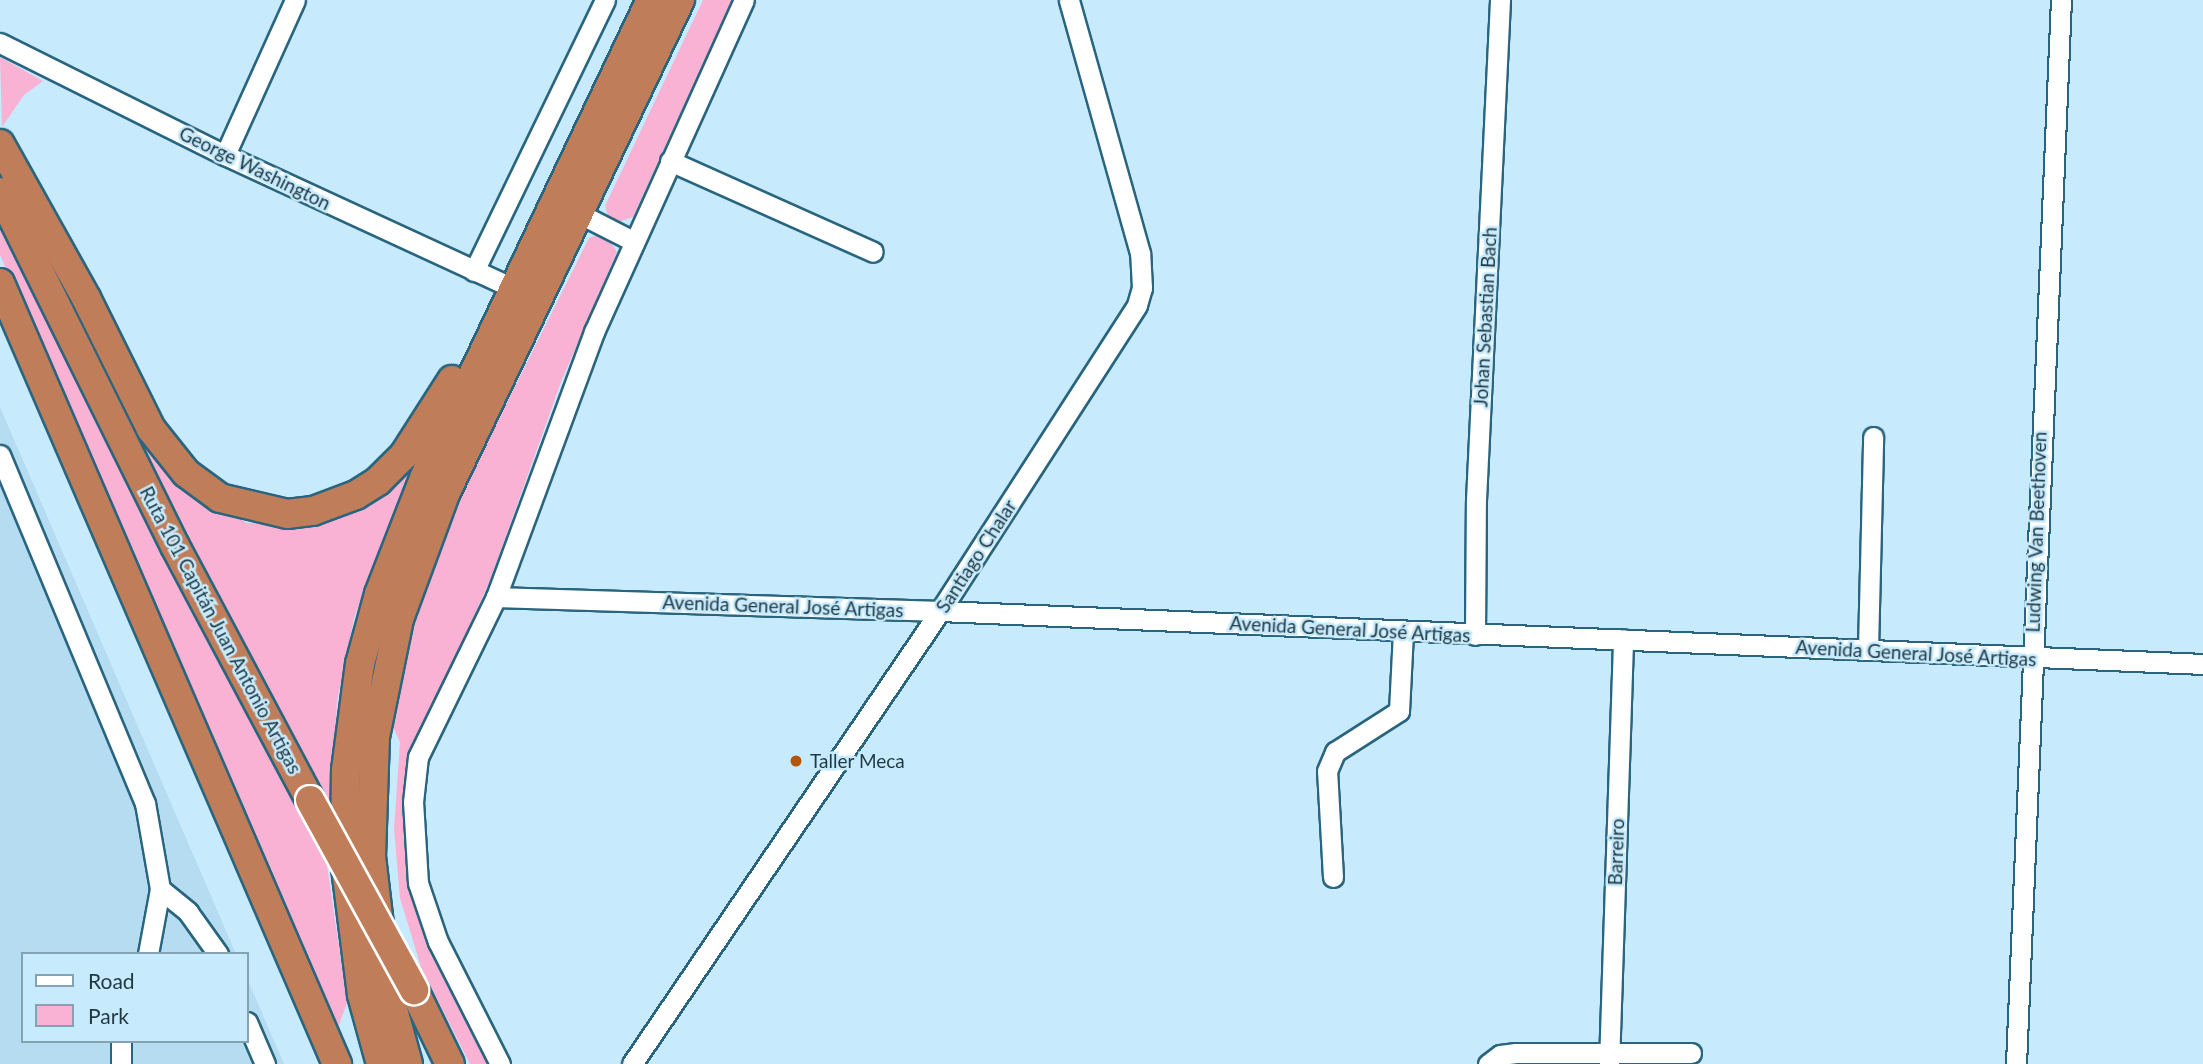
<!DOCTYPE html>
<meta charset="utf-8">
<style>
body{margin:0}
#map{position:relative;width:2203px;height:1064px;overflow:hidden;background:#c7eafc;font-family:Lato,sans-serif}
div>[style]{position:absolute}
.built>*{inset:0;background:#b5dcf1}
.green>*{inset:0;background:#f9b2d3}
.roads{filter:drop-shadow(2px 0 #29657f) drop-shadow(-2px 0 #29657f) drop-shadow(0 2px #29657f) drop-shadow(0 -2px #29657f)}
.minor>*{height:19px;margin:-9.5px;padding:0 9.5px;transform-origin:9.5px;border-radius:9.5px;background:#fff}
.highway>*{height:28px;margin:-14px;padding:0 14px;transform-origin:14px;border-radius:14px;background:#bf7e59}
.bridges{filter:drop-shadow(2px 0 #fff) drop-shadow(-2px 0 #fff) drop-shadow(0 2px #fff) drop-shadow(0 -2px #fff)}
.highway-bridge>*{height:28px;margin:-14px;padding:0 14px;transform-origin:14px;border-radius:14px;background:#bf7e59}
.dots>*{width:19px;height:19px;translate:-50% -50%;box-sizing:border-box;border:4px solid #c7eafc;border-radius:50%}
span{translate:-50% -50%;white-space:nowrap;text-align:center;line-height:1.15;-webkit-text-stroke:5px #c7eafc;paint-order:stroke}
.street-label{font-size:19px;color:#1f3843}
.poi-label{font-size:19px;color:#1f3843}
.left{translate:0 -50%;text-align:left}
.legend{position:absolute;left:21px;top:952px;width:228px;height:91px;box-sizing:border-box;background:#c7eafc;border:2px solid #84a3b2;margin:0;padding:9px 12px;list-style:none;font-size:21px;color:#1f3843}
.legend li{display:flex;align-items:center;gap:14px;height:35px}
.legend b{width:35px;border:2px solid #84a3b2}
</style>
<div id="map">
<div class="built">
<i style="clip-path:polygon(0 407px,236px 954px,23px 954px,23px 1041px,247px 1041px,247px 978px,284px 1064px,0 1064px)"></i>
</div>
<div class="green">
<i style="clip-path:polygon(703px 0,732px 0,633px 217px,618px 222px,608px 216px,605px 206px)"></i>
<i style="clip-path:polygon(0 57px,43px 81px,24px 95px,2px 127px)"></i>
<i style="clip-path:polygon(0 224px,160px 546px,326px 858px,347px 1003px,337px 1030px,0 255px)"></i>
<i style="clip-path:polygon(597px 235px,608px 238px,617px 252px,561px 382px,491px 578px,417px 744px,413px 888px,431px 952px,487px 1064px,470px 1064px,421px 967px,400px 898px,394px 829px,400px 742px,392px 725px,396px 697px,409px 636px,448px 521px,589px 238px)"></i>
<i style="clip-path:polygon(37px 240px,194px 494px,247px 523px,305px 523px,424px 450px,388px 526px,354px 618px,337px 702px,331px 806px,286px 731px)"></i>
</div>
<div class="roads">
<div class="minor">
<i style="left:0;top:43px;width:251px;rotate:26.5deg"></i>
<i style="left:225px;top:155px;width:317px;rotate:24.8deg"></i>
<i style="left:225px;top:155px;width:170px;rotate:-65.7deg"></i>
<i style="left:670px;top:161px;width:222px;rotate:24.1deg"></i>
<i style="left:578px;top:213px;width:62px;rotate:27deg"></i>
<i style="left:474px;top:271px;width:301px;rotate:-64.2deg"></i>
<i style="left:0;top:455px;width:377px;rotate:67.4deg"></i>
<i style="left:145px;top:803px;width:87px;rotate:80.1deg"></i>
<i style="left:160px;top:889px;width:66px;rotate:100.5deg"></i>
<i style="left:496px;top:597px;width:444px;rotate:1.8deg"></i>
<i style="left:940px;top:611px;width:1264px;rotate:2.4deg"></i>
<i style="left:1475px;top:635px;width:135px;rotate:-89.6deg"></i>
<i style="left:1476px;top:500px;width:501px;rotate:-87.25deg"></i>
<i style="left:1868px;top:649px;width:212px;rotate:-88.6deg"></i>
<i style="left:1333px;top:877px;width:106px;rotate:-93.2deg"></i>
<i style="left:1327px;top:771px;width:21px;rotate:-67deg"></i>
<i style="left:1335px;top:752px;width:76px;rotate:-32.6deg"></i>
<i style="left:1399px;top:711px;width:79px;rotate:-87.1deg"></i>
<i style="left:160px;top:889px;width:36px;rotate:39deg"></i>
<i style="left:188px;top:912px;width:52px;rotate:54.5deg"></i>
<i style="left:247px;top:1022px;width:46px;rotate:66.8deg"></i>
<i style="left:121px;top:1064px;width:23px;rotate:-90deg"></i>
<i style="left:500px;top:1064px;width:137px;rotate:-116.9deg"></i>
<i style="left:438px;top:942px;width:62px;rotate:-108.7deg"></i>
<i style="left:418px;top:883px;width:81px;rotate:-93.5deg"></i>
<i style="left:413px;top:802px;width:45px;rotate:-83.7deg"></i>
<i style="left:418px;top:757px;width:178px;rotate:-64deg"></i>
<i style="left:496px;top:597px;width:283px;rotate:-69.7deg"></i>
<i style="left:594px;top:332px;width:364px;rotate:-65.7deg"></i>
<i style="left:632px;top:1064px;width:548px;rotate:-55.79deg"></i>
<i style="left:940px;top:611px;width:364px;rotate:-57.2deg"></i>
<i style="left:1137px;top:305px;width:18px;rotate:-74deg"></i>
<i style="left:1142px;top:288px;width:35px;rotate:-93deg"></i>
<i style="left:1140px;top:253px;width:263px;rotate:-105.7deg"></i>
<i style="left:1488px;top:1064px;width:15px;rotate:-37deg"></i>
<i style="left:1500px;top:1055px;width:16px;rotate:-7deg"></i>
<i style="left:1516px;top:1053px;width:175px"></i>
<i style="left:1609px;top:1064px;width:425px;rotate:-88.1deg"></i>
<i style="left:2016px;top:1064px;width:1065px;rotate:-87.58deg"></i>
</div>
<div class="highway">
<i style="left:0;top:144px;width:176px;rotate:60.8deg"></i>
<i style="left:86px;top:298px;width:146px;rotate:63.6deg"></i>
<i style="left:151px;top:429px;width:56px;rotate:51.5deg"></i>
<i style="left:186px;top:473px;width:42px;rotate:36.3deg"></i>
<i style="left:220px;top:498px;width:69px;rotate:13.4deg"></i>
<i style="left:287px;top:514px;width:26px;rotate:-7deg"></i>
<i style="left:313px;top:511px;width:46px;rotate:-20.4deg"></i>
<i style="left:356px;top:495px;width:26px;rotate:-32deg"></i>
<i style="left:378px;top:481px;width:37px;rotate:-45deg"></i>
<i style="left:404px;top:455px;width:89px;rotate:-57.4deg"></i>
<i style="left:0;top:192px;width:395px;rotate:63.7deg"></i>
<i style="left:175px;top:546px;width:288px;rotate:62deg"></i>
<i style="left:0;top:283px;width:851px;rotate:66.66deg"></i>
<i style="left:414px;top:990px;width:82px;rotate:64.1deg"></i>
<i style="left:381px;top:1064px;width:72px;rotate:-105.4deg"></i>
<i style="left:362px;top:995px;width:135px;rotate:-97.2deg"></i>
<i style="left:345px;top:861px;width:91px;rotate:-89.4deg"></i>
<i style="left:346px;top:770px;width:107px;rotate:-82.5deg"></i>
<i style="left:360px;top:664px;width:73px;rotate:-74.8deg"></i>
<i style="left:379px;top:594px;width:127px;rotate:-68.7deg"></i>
<i style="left:425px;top:476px;width:527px;rotate:-64.6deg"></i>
<i style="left:408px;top:1064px;width:83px;rotate:-105.4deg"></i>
<i style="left:386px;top:984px;width:128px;rotate:-96.7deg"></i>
<i style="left:371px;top:857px;width:120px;rotate:-88.1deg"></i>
<i style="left:375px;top:737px;width:120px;rotate:-78.5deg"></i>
<i style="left:399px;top:619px;width:133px;rotate:-69.8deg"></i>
<i style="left:445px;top:494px;width:547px;rotate:-64.56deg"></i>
</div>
</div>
<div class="bridges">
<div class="highway-bridge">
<i style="left:310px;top:800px;width:217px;rotate:61.3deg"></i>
</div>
</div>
<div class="dots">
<i style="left:796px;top:761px;background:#b4550b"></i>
</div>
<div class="street-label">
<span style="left:255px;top:168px;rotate:26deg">George Washington</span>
<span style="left:1485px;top:317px;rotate:-87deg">Johan Sebastian Bach</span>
<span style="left:2036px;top:532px;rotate:-88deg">Ludwing Van Beethoven</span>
<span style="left:976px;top:556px;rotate:-57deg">Santiago Chalar</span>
<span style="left:783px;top:606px;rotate:2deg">Avenida General José Artigas</span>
<span style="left:1350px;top:629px;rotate:3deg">Avenida General José Artigas</span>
<span style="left:221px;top:630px;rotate:62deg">Ruta 101 Capitán Juan Antonio Artigas</span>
<span style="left:1916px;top:653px;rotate:3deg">Avenida General José Artigas</span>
<span style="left:1616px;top:852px;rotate:-88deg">Barreiro</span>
</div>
<div class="poi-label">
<span class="left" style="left:810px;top:761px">Taller Meca</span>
</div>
<ul class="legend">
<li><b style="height:9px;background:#fff"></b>Road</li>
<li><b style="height:19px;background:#f9b2d3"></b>Park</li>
</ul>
</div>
